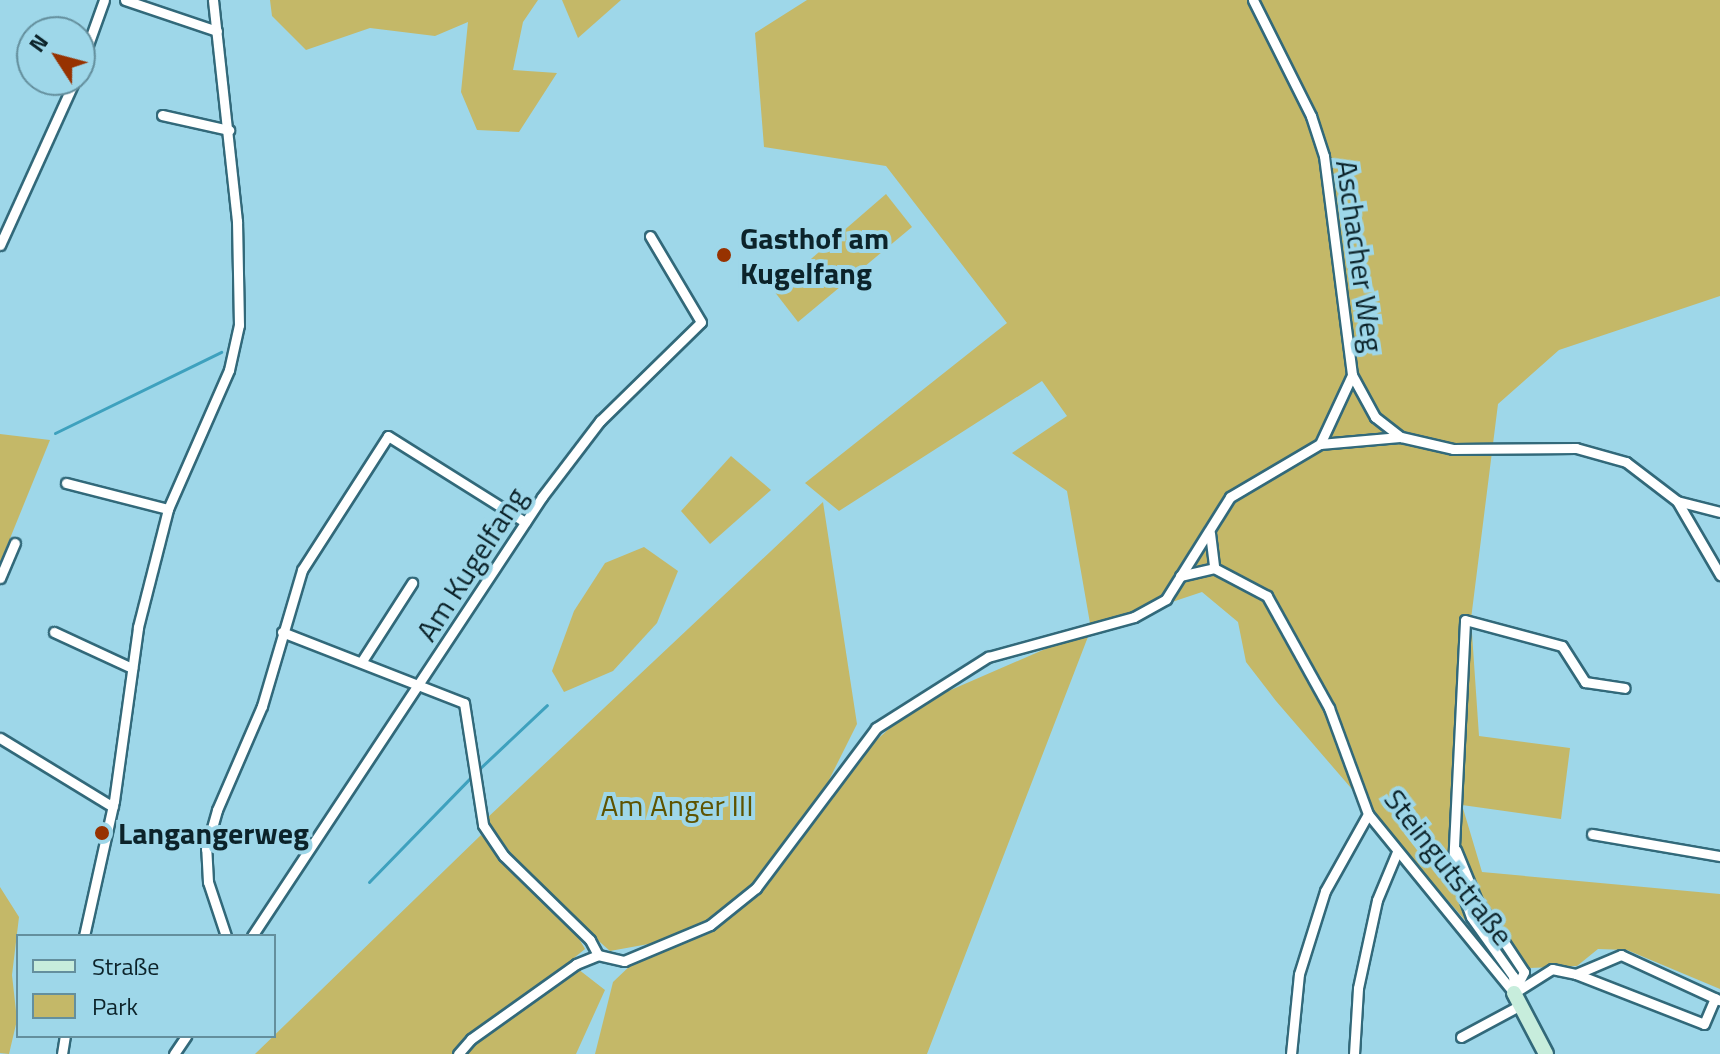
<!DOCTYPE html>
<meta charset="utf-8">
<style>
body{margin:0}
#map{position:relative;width:1720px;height:1054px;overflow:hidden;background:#9ed7e9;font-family:"Titillium Web",sans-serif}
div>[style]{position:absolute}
.green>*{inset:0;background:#c4b868}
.stream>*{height:3px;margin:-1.5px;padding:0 1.5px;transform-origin:1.5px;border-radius:1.5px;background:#3ea1be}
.roads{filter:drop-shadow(2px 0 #32697a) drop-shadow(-2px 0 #32697a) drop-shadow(0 2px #32697a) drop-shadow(0 -2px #32697a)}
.street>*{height:9px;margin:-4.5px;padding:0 4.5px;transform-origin:4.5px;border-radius:4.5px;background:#fff}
.secondary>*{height:14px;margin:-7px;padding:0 7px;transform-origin:7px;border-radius:7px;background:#c7eddc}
.dots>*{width:22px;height:22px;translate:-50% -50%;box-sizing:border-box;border:4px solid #9ed7e9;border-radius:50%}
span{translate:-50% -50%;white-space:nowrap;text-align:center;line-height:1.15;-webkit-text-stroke:8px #9ed7e9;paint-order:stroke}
.poi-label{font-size:30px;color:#0c232a;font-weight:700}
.left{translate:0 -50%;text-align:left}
.street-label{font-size:30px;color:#0c232a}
.park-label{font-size:30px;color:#5e5300}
.legend{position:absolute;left:16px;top:934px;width:260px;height:104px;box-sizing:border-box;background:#9ed7e9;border:2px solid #648f9d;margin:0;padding:10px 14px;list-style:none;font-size:24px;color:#0c232a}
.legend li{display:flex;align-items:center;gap:16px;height:40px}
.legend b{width:40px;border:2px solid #648f9d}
.north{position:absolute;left:16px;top:16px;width:80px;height:80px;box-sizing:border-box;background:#9ed7e9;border:2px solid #648f9d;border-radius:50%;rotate:306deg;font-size:22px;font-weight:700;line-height:32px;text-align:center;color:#0c232a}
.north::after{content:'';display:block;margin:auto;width:28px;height:36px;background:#973200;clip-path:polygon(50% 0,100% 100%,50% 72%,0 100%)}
</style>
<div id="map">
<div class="green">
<i style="clip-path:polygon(270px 0,538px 0,523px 22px,513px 70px,557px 73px,519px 132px,477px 130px,461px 92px,468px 22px,435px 36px,370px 28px,306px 50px,272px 16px)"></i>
<i style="clip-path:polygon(562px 0,621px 0,578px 38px)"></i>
<i style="clip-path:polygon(807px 0,1720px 0,1720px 296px,1559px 350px,1498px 404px,1471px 619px,1479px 736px,1570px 748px,1561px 819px,1462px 805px,1482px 872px,1720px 894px,1720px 989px,1627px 950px,1598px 949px,1577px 966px,1507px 969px,1276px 701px,1246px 662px,1238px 622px,1202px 592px,1091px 629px,927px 1054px,595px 1054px,613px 982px,654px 943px,610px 951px,533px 883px,486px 819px,823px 502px,857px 724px,826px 786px,914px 706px,1091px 629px,1067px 491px,1012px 453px,1067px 416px,1042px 381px,839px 511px,805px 483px,1007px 323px,886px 166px,764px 147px,755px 33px)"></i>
<i style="clip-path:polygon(886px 194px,912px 227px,798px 322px,774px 291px)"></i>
<i style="clip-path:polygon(0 434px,50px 440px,0 563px)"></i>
<i style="clip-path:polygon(731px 456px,771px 490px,710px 544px,681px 511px)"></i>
<i style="clip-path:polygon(644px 547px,678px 571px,657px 623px,613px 671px,564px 692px,552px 671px,574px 611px,605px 563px)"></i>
<i style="clip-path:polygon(481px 835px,578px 937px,585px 949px,569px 962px,605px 990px,576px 1054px,255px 1054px)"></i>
<i style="clip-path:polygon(0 887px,19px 917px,12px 975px,17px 1020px,9px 1054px,0 1053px)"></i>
</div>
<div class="stream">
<i style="left:55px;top:433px;width:185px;rotate:-26deg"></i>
<i style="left:477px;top:771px;width:96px;rotate:-43.3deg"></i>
<i style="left:369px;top:882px;width:146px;rotate:-45.8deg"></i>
</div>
<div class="roads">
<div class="street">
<i style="left:125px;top:0;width:97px;rotate:18.6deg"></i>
<i style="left:1253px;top:0;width:130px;rotate:63.4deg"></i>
<i style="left:1311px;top:116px;width:42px;rotate:72deg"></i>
<i style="left:1324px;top:156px;width:221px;rotate:82.7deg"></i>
<i style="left:1352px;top:375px;width:48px;rotate:61.3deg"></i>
<i style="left:1375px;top:417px;width:33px;rotate:38deg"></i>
<i style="left:1401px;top:437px;width:53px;rotate:13deg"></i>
<i style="left:1453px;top:449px;width:123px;rotate:-0.5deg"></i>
<i style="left:1576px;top:448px;width:52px;rotate:15.6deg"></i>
<i style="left:1626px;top:462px;width:64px;rotate:37.4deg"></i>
<i style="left:1677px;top:501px;width:86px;rotate:59.8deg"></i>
<i style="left:80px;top:67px;width:71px;rotate:-70.3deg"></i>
<i style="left:162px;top:115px;width:69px;rotate:12.6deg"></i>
<i style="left:0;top:245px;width:181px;rotate:-65.6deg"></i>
<i style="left:1320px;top:444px;width:80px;rotate:-5deg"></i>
<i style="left:66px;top:483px;width:105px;rotate:14.3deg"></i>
<i style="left:1677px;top:501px;width:44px;rotate:14.3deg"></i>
<i style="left:1210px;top:533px;width:35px;rotate:83deg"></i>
<i style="left:1180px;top:576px;width:35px;rotate:-13deg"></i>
<i style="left:1214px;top:568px;width:60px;rotate:27.8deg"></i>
<i style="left:1267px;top:596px;width:128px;rotate:61deg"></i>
<i style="left:1329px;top:708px;width:113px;rotate:69.8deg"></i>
<i style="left:1368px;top:814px;width:231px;rotate:50.8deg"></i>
<i style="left:0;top:578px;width:38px;rotate:-67deg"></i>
<i style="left:54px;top:632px;width:86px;rotate:24.8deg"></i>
<i style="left:282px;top:632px;width:195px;rotate:21.3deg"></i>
<i style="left:464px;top:703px;width:123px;rotate:81.1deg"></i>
<i style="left:483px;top:825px;width:37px;rotate:56deg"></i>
<i style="left:504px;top:856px;width:120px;rotate:44.3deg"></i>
<i style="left:590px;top:940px;width:17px;rotate:62deg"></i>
<i style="left:362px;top:661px;width:93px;rotate:-57.3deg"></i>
<i style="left:0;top:738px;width:132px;rotate:31.4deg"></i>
<i style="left:1592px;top:834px;width:130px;rotate:9.8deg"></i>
<i style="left:1456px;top:850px;width:55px;rotate:67.6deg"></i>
<i style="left:1477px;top:901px;width:85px;rotate:56.5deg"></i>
<i style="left:1524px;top:972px;width:20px;rotate:117deg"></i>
<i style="left:84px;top:936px;width:138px;rotate:-77.5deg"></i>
<i style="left:114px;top:801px;width:176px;rotate:-82.1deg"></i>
<i style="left:138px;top:627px;width:122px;rotate:-75.7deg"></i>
<i style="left:168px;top:509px;width:152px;rotate:-66.3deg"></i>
<i style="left:229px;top:370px;width:46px;rotate:-77.5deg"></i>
<i style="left:239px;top:325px;width:104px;rotate:-91.1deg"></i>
<i style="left:237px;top:221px;width:222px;rotate:-96.2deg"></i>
<i style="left:226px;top:936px;width:57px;rotate:-108.4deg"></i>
<i style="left:208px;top:882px;width:33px;rotate:-93deg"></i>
<i style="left:206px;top:849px;width:41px;rotate:-74.2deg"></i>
<i style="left:217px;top:810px;width:113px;rotate:-66.6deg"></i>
<i style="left:262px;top:706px;width:142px;rotate:-73.6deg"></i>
<i style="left:302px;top:570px;width:159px;rotate:-57.3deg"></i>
<i style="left:388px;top:436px;width:162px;rotate:32.1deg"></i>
<i style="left:252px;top:936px;width:526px;rotate:-56.55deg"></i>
<i style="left:542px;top:497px;width:96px;rotate:-52.7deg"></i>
<i style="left:600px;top:421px;width:141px;rotate:-44.4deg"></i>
<i style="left:701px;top:322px;width:100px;rotate:-120.7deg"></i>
<i style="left:1576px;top:974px;width:49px;rotate:-22.9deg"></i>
<i style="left:1621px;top:955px;width:108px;rotate:24.7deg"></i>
<i style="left:1514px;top:993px;width:17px;rotate:-93deg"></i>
<i style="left:1513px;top:976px;width:72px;rotate:-125.4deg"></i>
<i style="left:1471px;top:917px;width:53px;rotate:-109.8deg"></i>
<i style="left:1453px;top:867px;width:247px;rotate:-87.2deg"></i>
<i style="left:1465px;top:620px;width:100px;rotate:15deg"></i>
<i style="left:1562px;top:646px;width:43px;rotate:57.4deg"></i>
<i style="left:1585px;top:682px;width:40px;rotate:8.5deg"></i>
<i style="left:1514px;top:993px;width:45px;rotate:-32.3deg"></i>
<i style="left:1552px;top:969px;width:25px;rotate:12deg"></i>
<i style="left:1576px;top:974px;width:137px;rotate:21.3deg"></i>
<i style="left:1704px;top:1024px;width:28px;rotate:-67deg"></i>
<i style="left:1461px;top:1037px;width:64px;rotate:-28.2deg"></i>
<i style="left:62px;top:1054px;width:18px;rotate:-81deg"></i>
<i style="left:174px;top:1054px;width:22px;rotate:-56deg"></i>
<i style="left:458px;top:1054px;width:20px;rotate:-49deg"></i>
<i style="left:471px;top:1039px;width:129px;rotate:-35.5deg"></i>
<i style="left:576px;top:964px;width:24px;rotate:-22deg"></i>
<i style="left:598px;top:955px;width:27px;rotate:13deg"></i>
<i style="left:624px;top:961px;width:93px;rotate:-22.7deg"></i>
<i style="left:710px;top:925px;width:59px;rotate:-38.8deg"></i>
<i style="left:756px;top:888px;width:200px;rotate:-53.1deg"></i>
<i style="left:876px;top:728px;width:133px;rotate:-32.4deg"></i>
<i style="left:988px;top:657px;width:151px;rotate:-15.3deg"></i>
<i style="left:1134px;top:617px;width:37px;rotate:-29deg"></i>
<i style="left:1166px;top:599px;width:120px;rotate:-57.9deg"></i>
<i style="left:1230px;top:497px;width:104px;rotate:-30.5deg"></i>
<i style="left:1320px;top:444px;width:76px;rotate:-65.1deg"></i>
<i style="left:1291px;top:1054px;width:80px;rotate:-84.3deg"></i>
<i style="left:1299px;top:974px;width:87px;rotate:-72.6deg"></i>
<i style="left:1325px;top:891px;width:88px;rotate:-60.8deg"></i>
<i style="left:1354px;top:1054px;width:66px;rotate:-86.5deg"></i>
<i style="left:1358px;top:988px;width:90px;rotate:-77.8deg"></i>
<i style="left:1377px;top:900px;width:52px;rotate:-67.4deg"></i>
</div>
<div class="secondary">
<i style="left:1514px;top:993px;width:69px;rotate:62.3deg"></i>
</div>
</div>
<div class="dots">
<i style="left:724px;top:255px;background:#973200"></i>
<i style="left:102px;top:833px;background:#973200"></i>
</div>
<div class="poi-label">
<span class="left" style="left:740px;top:255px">Gasthof am<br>Kugelfang</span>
<span class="left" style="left:118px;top:833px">Langangerweg</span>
</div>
<div class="street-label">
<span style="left:1360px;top:256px;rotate:82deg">Aschacher Weg</span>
<span style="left:471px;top:564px;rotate:-57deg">Am Kugelfang</span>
<span style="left:1449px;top:867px;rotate:52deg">Steingutstraße</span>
</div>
<div class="park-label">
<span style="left:677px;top:805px">Am Anger III</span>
</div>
<ul class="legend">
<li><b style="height:10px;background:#c7eddc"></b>Straße</li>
<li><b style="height:22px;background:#c4b868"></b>Park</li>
</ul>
<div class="north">N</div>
</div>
